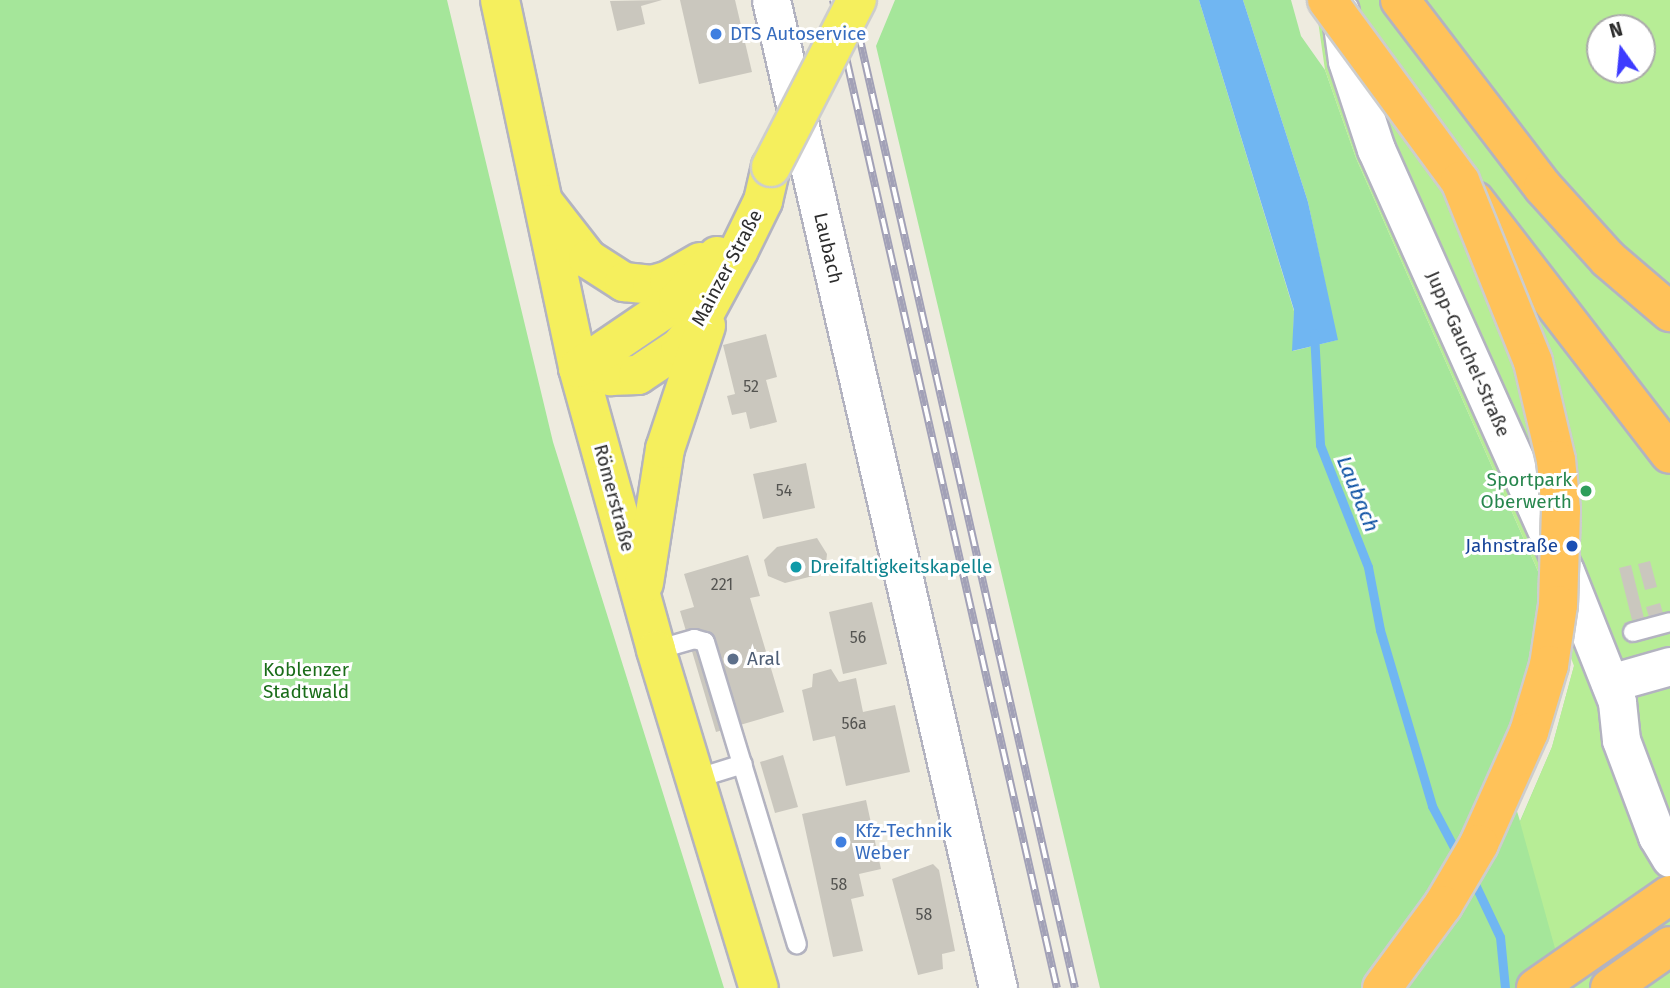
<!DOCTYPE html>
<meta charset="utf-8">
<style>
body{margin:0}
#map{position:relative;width:1670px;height:988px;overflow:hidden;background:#eeebdf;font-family:"Fira Sans",sans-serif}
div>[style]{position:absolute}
.green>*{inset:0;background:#a5e69a}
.pitch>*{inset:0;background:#b7ed96}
.water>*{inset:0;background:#70b6f2}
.stream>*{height:9px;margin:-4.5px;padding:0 4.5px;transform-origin:4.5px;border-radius:4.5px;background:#70b6f2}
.building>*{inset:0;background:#cac7be}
.roads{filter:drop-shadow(2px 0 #b3b3c0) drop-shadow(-2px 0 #b3b3c0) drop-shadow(0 2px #b3b3c0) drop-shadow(0 -2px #b3b3c0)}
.lane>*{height:18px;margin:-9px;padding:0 9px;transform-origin:9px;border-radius:9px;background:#fff}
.street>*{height:37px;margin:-18.5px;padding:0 18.5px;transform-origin:18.5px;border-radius:18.5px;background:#fff}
.primary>*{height:38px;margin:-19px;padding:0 19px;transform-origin:19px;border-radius:19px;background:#f5ef5d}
.highway>*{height:38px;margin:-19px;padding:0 19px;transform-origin:19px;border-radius:19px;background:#ffc259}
.rail>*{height:8px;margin-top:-4px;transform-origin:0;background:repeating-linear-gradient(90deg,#fff 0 16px,#a2a1b7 0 32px);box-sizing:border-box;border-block:2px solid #a2a1b7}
.bridges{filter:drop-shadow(2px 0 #cdcdcd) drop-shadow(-2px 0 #cdcdcd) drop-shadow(0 2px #cdcdcd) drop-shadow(0 -2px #cdcdcd)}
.primary-bridge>*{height:38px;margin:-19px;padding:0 19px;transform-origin:19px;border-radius:19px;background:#f5ef5d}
.highway-bridge>*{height:38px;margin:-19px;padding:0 19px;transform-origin:19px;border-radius:19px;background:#ffc259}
.dots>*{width:19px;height:19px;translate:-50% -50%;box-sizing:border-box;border:4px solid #fff;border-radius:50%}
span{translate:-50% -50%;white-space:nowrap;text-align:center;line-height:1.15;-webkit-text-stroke:6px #fff;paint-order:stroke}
.number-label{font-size:16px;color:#545451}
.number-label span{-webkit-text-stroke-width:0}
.shop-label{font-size:19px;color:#366cbe}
.left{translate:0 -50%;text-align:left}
.street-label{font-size:19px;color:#2d2d2d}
.leisure-label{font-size:19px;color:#27864d}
.right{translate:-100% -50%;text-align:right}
.transit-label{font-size:19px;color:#164399}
.culture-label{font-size:19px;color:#0d838f}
.service-label{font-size:19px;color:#4e5e75}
.park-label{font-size:19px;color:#1a6d19}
.water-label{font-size:21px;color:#0a50a3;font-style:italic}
.north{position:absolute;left:1586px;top:14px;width:70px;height:70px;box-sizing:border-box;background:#fff;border:2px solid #ababab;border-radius:50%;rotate:345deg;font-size:19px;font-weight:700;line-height:28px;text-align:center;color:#2d2d2d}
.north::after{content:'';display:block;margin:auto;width:24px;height:32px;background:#3d3bff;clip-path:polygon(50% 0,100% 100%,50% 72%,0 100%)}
</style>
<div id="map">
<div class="green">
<i style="clip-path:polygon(0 0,447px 0,553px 442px,724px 988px,0 988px)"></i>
<i style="clip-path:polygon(895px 0,1199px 0,1294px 311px,1293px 351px,1337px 340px,1308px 202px,1243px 0,1291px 0,1301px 36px,1325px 70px,1356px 158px,1541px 578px,1530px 665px,1500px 757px,1520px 821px,1552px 747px,1574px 666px,1566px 988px,1100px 988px,876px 46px)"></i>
</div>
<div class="pitch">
<i style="clip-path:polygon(evenodd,1315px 0,1670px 0,1670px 988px,1566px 988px,1520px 822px,1552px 747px,1574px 666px,1541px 578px,1356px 158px,1325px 70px,1315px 0,1600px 28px,1642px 28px,1642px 70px,1600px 70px,1600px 28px)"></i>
</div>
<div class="water">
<i style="clip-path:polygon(1199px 0,1243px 0,1308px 202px,1338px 340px,1292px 351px,1294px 310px)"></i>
</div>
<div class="stream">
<i style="left:1314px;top:333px;width:112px;rotate:86.9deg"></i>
<i style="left:1320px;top:445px;width:131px;rotate:68.5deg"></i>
<i style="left:1368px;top:567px;width:64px;rotate:79.2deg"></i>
<i style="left:1380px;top:630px;width:184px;rotate:73.5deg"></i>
<i style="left:1432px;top:806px;width:58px;rotate:62.1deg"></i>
<i style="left:1472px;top:878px;width:65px;rotate:64.6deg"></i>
<i style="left:1500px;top:937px;width:51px;rotate:84.4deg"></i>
</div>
<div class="building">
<i style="clip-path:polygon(662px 0,641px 6px,645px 24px,617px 31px,610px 1px)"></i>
<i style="clip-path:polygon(680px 0,735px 0,752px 72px,699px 84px)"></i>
<i style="clip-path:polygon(766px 334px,777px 377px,766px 380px,777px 422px,750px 429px,746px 412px,732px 415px,727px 396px,735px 394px,723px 345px)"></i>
<i style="clip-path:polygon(806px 463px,815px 508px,763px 519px,753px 474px)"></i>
<i style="clip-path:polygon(817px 538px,827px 554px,825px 573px,785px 583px,768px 576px,764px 560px,777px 547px)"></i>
<i style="clip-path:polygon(748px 555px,760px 596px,750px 598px,784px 712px,716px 732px,680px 611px,694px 607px,684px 574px)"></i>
<i style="clip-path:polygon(1650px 561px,1657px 587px,1645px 590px,1638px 564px)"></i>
<i style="clip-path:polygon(1631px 565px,1644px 618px,1649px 617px,1646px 607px,1660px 603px,1669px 633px,1629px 644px,1624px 623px,1641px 619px,1632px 620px,1619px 568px)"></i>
<i style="clip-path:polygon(872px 602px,887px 664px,843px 674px,829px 612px)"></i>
<i style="clip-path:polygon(831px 669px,839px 682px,856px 678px,863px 712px,895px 705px,910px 772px,846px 786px,835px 736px,813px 741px,802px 690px,812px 687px,813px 674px)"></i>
<i style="clip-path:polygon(783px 755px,798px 807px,775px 813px,760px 762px)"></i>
<i style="clip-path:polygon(866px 800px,881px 869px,859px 874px,864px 896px,851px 899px,863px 951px,833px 957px,802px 814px)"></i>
<i style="clip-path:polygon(933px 864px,939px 870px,955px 951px,942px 954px,943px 969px,918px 975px,892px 879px)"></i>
</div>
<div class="roads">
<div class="lane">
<i style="left:1633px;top:632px;width:38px;rotate:-15deg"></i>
<i style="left:656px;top:650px;width:40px;rotate:-16deg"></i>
<i style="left:694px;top:639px;width:11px;rotate:15deg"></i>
<i style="left:705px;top:642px;width:316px;rotate:73.1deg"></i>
<i style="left:695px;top:779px;width:50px;rotate:-17.4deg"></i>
</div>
<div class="street">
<i style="left:771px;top:0;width:1014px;rotate:77.06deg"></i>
<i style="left:1340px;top:11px;width:50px;rotate:82deg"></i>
<i style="left:1347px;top:61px;width:93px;rotate:71.8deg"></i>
<i style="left:1376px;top:149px;width:462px;rotate:65.9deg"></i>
<i style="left:1565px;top:571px;width:141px;rotate:68.3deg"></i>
<i style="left:1617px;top:702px;width:38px;rotate:84deg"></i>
<i style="left:1621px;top:740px;width:103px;rotate:69.4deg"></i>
<i style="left:1657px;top:836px;width:26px;rotate:59deg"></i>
<i style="left:1610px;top:683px;width:62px;rotate:-15.8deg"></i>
</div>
<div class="primary">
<i style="left:500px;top:0;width:376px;rotate:78deg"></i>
<i style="left:578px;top:368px;width:293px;rotate:74.5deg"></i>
<i style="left:656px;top:650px;width:353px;rotate:73.1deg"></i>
<i style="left:545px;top:204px;width:70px;rotate:52deg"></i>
<i style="left:588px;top:259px;width:43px;rotate:32.6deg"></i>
<i style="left:624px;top:282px;width:28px;rotate:6deg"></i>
<i style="left:652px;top:285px;width:18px;rotate:-16deg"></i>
<i style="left:669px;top:280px;width:36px;rotate:-30deg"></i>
<i style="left:578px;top:368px;width:34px;rotate:14deg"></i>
<i style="left:611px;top:376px;width:27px;rotate:-2deg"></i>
<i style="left:638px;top:375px;width:50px;rotate:-33.7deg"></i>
<i style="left:680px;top:347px;width:32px;rotate:-51deg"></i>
<i style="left:700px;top:322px;width:82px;rotate:-61.6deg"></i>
<i style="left:739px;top:250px;width:55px;rotate:-63.9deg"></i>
<i style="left:763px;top:201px;width:35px;rotate:-77deg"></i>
<i style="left:578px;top:368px;width:121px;rotate:-34.2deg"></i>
<i style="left:678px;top:300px;width:59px;rotate:-48.4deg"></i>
<i style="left:644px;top:583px;width:136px;rotate:-81.1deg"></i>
<i style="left:665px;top:449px;width:130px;rotate:-71.6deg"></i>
</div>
<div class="highway">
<i style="left:1400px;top:0;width:235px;rotate:52.6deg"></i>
<i style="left:1543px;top:187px;width:97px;rotate:47.9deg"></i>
<i style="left:1608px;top:259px;width:82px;rotate:40.5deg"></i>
<i style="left:1475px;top:201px;width:319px;rotate:52.4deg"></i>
<i style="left:1536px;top:988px;width:163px;rotate:-34.8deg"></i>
<i style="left:1610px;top:988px;width:73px;rotate:-35deg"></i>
</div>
</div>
<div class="rail">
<i style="left:833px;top:0;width:1013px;rotate:77.23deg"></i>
<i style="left:851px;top:0;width:1013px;rotate:77.23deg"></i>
</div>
<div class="bridges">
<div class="primary-bridge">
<i style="left:771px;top:167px;width:188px;rotate:-62.8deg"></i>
</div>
<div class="highway-bridge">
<i style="left:1327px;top:0;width:225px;rotate:53.7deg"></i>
<i style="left:1460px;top:181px;width:195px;rotate:68deg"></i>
<i style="left:1533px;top:362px;width:101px;rotate:76.8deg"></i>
<i style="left:1556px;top:460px;width:50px;rotate:84.3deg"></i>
<i style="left:1561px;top:510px;width:95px;rotate:91.8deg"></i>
<i style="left:1558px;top:605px;width:61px;rotate:98.5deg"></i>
<i style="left:1549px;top:665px;width:70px;rotate:106.6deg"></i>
<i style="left:1529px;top:732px;width:123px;rotate:114.1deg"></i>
<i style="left:1479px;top:844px;width:71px;rotate:120.5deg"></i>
<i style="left:1443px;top:905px;width:103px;rotate:126.3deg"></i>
</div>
</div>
<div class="dots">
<i style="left:716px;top:34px;background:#3f7fe0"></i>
<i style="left:1586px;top:491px;background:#2e9e5b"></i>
<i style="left:1572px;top:546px;background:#1a4fb4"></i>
<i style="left:796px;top:567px;background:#0f9aa8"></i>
<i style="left:733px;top:659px;background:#5c6f8a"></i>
<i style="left:841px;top:842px;background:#3f7fe0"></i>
</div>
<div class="number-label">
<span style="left:751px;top:387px">52</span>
<span style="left:784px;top:491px">54</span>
<span style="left:722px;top:585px">221</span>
<span style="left:858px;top:638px">56</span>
<span style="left:854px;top:724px">56a</span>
<span style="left:839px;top:885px">58</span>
<span style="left:924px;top:915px">58</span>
</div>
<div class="shop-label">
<span class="left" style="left:730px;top:34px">DTS Autoservice</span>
<span class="left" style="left:855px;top:842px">Kfz-Technik<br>Weber</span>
</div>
<div class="street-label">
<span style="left:828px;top:248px;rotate:77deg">Laubach</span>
<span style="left:727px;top:268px;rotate:-62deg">Mainzer Straße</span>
<span style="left:1468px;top:354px;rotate:66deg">Jupp-Gauchel-Straße</span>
<span style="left:614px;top:498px;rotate:75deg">Römerstraße</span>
</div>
<div class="leisure-label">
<span class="right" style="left:1572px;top:491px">Sportpark<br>Oberwerth</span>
</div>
<div class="transit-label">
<span class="right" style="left:1558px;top:546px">Jahnstraße</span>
</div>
<div class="culture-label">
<span class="left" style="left:810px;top:567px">Dreifaltigkeitskapelle</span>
</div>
<div class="service-label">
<span class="left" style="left:747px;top:659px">Aral</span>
</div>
<div class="park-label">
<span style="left:306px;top:681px">Koblenzer<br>Stadtwald</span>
</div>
<div class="water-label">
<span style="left:1358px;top:494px;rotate:68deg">Laubach</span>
</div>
<div class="north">N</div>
</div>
